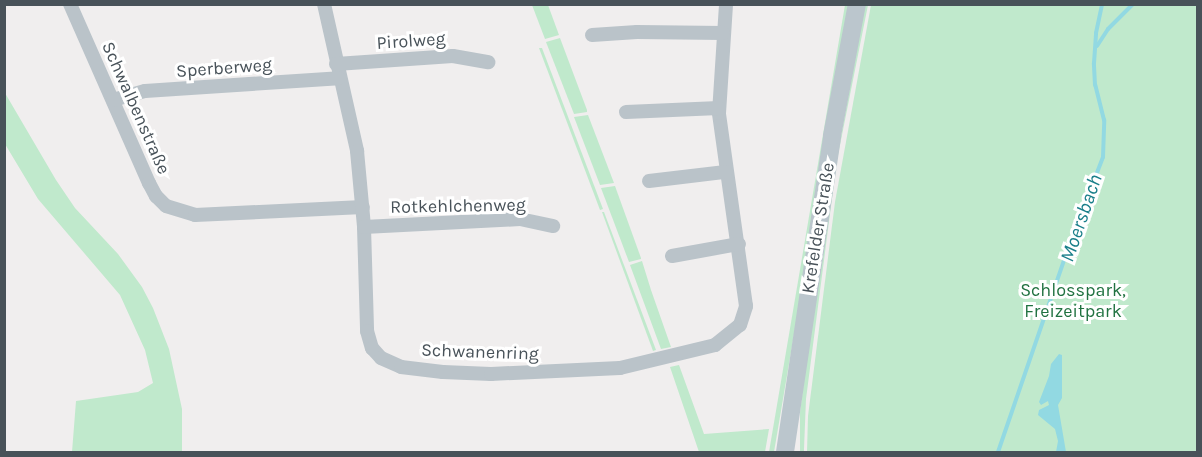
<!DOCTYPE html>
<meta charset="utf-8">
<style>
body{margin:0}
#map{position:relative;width:1202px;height:457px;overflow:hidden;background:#f0eeee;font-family:Karla,sans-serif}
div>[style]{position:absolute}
.green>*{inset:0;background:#c0e9cc}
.water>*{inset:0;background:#92d9e2}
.stream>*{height:4px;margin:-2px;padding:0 2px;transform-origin:2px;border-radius:2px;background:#92d9e2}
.minor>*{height:14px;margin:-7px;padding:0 7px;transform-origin:7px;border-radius:7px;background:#bac3c9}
.secondary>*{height:18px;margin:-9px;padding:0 9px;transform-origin:9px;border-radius:9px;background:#bbc6cd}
span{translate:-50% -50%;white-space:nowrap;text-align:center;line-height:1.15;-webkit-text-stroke:6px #fff;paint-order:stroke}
.street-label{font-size:18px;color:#485259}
.park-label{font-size:18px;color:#217241}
.water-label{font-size:20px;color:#1a7f8a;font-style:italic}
.frame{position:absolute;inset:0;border:6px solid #485259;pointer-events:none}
</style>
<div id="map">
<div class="green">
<i style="clip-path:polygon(532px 5px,548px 5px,559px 35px,545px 39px)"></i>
<i style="clip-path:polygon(845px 5px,850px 5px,774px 452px,769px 452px)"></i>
<i style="clip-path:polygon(865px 5px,868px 5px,837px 160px,806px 399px,804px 449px,804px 452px,800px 452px,800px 412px,823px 234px)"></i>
<i style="clip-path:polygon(871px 5px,1197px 5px,1197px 452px,807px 452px,808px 416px,835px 202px)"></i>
<i style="clip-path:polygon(560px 38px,587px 110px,587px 112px,574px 114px,546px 42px)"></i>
<i style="clip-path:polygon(539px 48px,542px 48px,603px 209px,600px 210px)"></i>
<i style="clip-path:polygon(5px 93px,56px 180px,75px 208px,118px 254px,142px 287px,153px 308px,169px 349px,182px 409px,182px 452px,72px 452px,76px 401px,138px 392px,153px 383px,145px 350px,120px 295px,38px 199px,5px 144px)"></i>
<i style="clip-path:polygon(588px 115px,614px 183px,600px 185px,574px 117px)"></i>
<i style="clip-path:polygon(615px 186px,641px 258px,641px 259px,629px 262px,601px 188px)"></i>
<i style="clip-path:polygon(602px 212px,604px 212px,656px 350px,653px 351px)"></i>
<i style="clip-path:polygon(642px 261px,651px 290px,671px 347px,661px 349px,630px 265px)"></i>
<i style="clip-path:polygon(679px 365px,704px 434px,769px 429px,765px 452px,699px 452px,670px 367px)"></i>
</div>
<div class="water">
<i style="clip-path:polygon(1059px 354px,1062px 355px,1062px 398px,1058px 405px,1066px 452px,1056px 452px,1058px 441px,1055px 429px,1038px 415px,1039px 410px,1049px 405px,1048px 401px,1041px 405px,1039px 402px,1049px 376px,1051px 364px)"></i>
</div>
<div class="stream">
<i style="left:1097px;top:46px;width:20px;rotate:-57deg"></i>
<i style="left:1108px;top:29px;width:35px;rotate:-45deg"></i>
<i style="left:998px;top:452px;width:224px;rotate:-71deg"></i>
<i style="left:1071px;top:240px;width:89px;rotate:-68.9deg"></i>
<i style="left:1103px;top:157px;width:37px;rotate:-88deg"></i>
<i style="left:1104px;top:120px;width:36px;rotate:-104deg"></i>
<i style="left:1095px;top:85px;width:22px;rotate:-93deg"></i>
<i style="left:1094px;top:63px;width:30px;rotate:-86deg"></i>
<i style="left:1096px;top:33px;width:30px;rotate:-78deg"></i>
</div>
<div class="minor">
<i style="left:70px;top:4px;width:196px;rotate:66.2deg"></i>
<i style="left:149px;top:183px;width:15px;rotate:62deg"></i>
<i style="left:156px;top:196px;width:14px;rotate:45deg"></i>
<i style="left:166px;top:206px;width:30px;rotate:17deg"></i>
<i style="left:195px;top:215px;width:168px;rotate:-2.7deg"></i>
<i style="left:324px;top:4px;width:151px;rotate:77.3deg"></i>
<i style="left:357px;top:151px;width:76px;rotate:84.7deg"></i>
<i style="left:364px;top:227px;width:104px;rotate:88.3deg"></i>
<i style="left:367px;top:331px;width:18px;rotate:74deg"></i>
<i style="left:372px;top:348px;width:13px;rotate:48deg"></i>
<i style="left:381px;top:358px;width:22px;rotate:24deg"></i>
<i style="left:401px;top:367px;width:42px;rotate:6.8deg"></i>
<i style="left:443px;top:372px;width:48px;rotate:2.4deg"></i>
<i style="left:491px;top:374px;width:129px;rotate:-2.7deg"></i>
<i style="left:620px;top:368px;width:98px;rotate:-13.6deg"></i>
<i style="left:715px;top:345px;width:32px;rotate:-39deg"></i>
<i style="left:740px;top:325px;width:20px;rotate:-72deg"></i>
<i style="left:746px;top:306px;width:195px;rotate:-98deg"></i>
<i style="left:719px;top:113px;width:109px;rotate:-86.3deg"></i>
<i style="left:592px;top:35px;width:45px;rotate:-3.8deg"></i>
<i style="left:637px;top:32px;width:86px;rotate:0.7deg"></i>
<i style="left:336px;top:64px;width:117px;rotate:-3.9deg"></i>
<i style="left:453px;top:56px;width:36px;rotate:10deg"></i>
<i style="left:113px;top:100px;width:33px;rotate:-16deg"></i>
<i style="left:145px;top:91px;width:194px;rotate:-3.8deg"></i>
<i style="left:626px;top:112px;width:93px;rotate:-2.5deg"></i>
<i style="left:649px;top:181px;width:77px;rotate:-6.8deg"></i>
<i style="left:364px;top:227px;width:156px;rotate:-2.9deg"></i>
<i style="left:520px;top:219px;width:34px;rotate:12deg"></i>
<i style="left:672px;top:256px;width:68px;rotate:-10.2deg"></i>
</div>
<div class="secondary">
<i style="left:785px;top:452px;width:319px;rotate:-81.5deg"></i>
<i style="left:832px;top:136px;width:134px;rotate:-79.3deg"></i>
</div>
<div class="street-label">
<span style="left:411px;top:41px;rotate:-4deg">Pirolweg</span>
<span style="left:224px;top:68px;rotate:-4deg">Sperberweg</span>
<span style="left:136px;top:108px;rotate:66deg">Schwalbenstraße</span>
<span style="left:458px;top:206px;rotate:-1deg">Rotkehlchenweg</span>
<span style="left:818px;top:228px;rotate:-81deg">Krefelder Straße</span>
<span style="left:480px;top:352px;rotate:2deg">Schwanenring</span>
</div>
<div class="park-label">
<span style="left:1073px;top:301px">Schlosspark,<br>Freizeitpark</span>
</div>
<div class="water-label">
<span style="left:1081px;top:218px;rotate:-71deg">Moersbach</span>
</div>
<div class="frame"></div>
</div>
